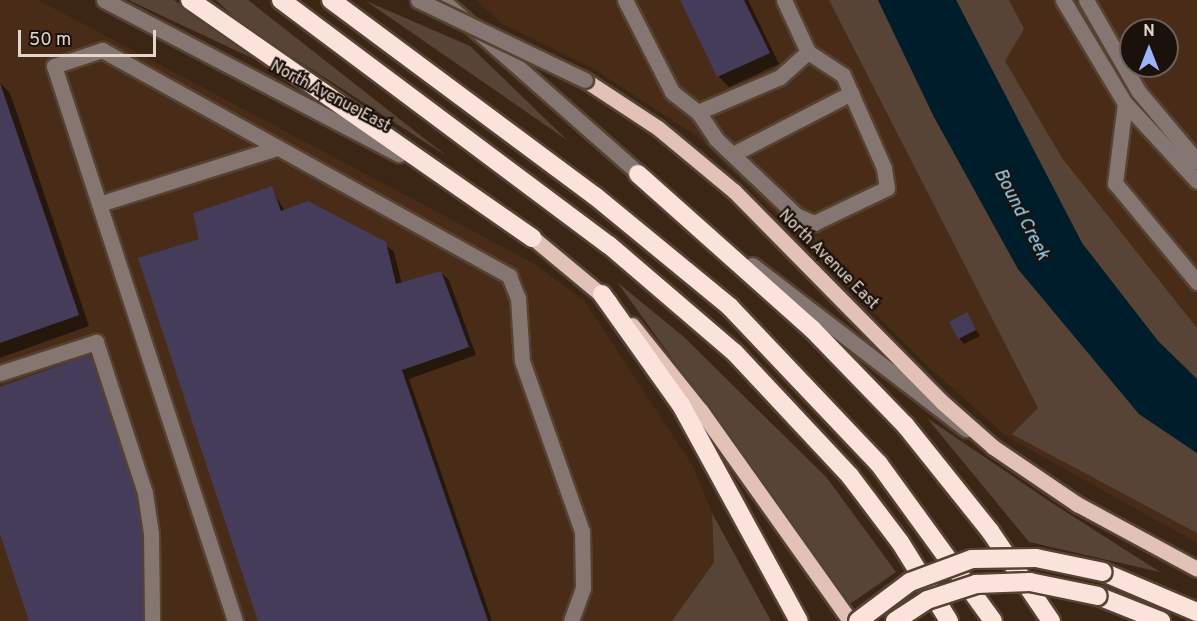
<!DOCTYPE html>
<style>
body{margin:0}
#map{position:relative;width:1197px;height:621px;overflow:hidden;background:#3b2616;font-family:Overpass,sans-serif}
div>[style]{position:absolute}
.built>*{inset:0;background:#482c18}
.green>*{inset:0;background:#574437}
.water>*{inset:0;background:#001d2c}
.shadow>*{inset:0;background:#0007}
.building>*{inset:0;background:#443c58}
.roads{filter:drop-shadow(2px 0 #564233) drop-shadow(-2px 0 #564233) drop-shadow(0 2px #564233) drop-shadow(0 -2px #564233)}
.minor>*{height:15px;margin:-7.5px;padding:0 7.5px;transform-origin:7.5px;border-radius:7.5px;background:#867671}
.major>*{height:15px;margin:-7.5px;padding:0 7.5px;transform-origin:7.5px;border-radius:7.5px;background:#e2c1b7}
.highway>*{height:18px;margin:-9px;padding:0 9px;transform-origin:9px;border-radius:9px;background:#fbe3dc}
.bridges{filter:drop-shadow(2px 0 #564233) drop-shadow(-2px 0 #564233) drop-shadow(0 2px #564233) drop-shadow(0 -2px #564233)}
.minor-bridge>*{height:15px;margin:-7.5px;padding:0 7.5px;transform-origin:7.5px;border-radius:7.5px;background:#867671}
.highway-bridge>*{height:18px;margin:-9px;padding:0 9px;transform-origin:9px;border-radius:9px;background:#fbe3dc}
span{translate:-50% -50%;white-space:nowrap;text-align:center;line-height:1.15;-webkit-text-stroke:4.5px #1b110b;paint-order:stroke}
.street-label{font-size:16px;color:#e3d5cb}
.water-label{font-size:18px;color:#9cd9fa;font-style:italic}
.north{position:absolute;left:1119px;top:18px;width:60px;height:60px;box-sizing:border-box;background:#1b110b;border:2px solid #6b5f58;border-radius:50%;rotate:0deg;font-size:16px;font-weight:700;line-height:24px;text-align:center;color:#e3d5cb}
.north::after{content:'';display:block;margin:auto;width:21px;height:27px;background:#9cb4fd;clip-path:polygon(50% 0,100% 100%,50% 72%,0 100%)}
.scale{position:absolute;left:18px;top:30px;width:138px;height:27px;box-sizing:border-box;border:3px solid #e3d5cb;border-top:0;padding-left:8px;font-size:18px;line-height:21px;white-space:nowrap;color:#e3d5cb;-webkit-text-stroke:4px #1b110b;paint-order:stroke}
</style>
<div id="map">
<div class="built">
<i style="clip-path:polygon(0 0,38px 0,531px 262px,584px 300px,694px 468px,712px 513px,714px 562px,672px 621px,0 621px)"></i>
<i style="clip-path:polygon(evenodd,476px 0,1197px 0,1197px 543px,1006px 436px,929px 367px,698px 137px,594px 69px,501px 23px,476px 0,1131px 30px,1167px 30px,1167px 66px,1131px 66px,1131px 30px)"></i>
</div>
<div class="green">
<i style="clip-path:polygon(129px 0,174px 0,252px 58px,139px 5px)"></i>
<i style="clip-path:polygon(216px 0,248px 0,448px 157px,243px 25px)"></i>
<i style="clip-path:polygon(829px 0,878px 0,933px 115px,1018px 269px,1139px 414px,1197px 453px,1197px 533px,1012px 434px,1038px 408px)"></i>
<i style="clip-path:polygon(956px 0,1009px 0,1024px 29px,1005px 61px,1062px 158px,1197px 328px,1197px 379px,1158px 341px,1082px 243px)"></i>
<i style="clip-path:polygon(366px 1px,470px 46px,567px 140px)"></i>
<i style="clip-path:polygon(617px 282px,684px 337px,827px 478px,896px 572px,850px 604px)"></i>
<i style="clip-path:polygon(927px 418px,1055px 505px,1160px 572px,1029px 542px)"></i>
<i style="clip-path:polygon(712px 513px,771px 621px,672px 621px,714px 562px)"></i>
</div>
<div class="water">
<i style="clip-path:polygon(878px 0,956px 0,1082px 243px,1158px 341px,1197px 379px,1197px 453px,1139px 414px,1018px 269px,933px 115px)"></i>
</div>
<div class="shadow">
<i style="clip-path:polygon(682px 0,748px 0,779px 64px,729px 87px,718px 76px)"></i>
<i style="clip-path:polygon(0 83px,10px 93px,89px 326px,0 358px)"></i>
<i style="clip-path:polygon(271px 188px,285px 211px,385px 244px,394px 252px,402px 284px,440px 272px,449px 280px,476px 355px,409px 379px,492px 621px,260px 621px,201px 240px)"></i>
<i style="clip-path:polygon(966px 314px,980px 336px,964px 344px,959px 338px)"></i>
<i style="clip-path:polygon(90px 356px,101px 366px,155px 526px,31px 621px,0 529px,0 389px)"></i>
</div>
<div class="building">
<i style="clip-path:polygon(680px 0,744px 0,770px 53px,717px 77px)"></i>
<i style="clip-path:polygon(0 83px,79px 315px,0 343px)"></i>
<i style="clip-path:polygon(272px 186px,281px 211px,308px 201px,386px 242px,396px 284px,441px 271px,469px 347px,402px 370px,488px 621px,258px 621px,138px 258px,199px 239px,193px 213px)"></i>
<i style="clip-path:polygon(967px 312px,976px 330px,958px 339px,949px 322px)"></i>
<i style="clip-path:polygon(91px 354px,145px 514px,146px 621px,29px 621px,0 534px,0 387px)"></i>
</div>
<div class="roads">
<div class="minor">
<i style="left:104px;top:0;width:333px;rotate:27.6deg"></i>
<i style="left:442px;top:0;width:272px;rotate:41.4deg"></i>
<i style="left:625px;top:0;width:103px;rotate:62.9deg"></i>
<i style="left:672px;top:92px;width:33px;rotate:38deg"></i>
<i style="left:698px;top:112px;width:89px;rotate:-23.1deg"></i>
<i style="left:780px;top:77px;width:38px;rotate:-42deg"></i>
<i style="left:1063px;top:0;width:120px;rotate:59deg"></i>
<i style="left:1125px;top:103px;width:106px;rotate:47.3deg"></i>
<i style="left:1086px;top:0;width:106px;rotate:60.1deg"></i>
<i style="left:1139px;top:92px;width:90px;rotate:50deg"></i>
<i style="left:1125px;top:103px;width:81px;rotate:97.1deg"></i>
<i style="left:1115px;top:183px;width:129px;rotate:50.4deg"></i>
<i style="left:698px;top:112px;width:32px;rotate:56deg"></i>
<i style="left:716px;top:139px;width:110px;rotate:43.5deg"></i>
<i style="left:796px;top:215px;width:20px;rotate:24deg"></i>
<i style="left:814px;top:223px;width:81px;rotate:-25.6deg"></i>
<i style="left:887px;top:188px;width:20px;rotate:-99deg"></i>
<i style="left:884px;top:168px;width:102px;rotate:-113.8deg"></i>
<i style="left:843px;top:75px;width:42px;rotate:-146.7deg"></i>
<i style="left:808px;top:52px;width:57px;rotate:-114.8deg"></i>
<i style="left:735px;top:153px;width:131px;rotate:-27.3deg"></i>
<i style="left:99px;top:204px;width:187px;rotate:-17.5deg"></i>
<i style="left:752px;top:265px;width:270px;rotate:37.5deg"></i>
<i style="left:0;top:373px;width:101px;rotate:-17.9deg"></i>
<i style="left:96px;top:342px;width:159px;rotate:72deg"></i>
<i style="left:145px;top:493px;width:40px;rotate:81.5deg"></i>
<i style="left:151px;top:533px;width:88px;rotate:89.3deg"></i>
<i style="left:235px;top:621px;width:584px;rotate:-108.06deg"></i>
<i style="left:54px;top:66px;width:51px;rotate:-18.4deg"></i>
<i style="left:102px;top:50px;width:466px;rotate:29deg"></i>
<i style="left:509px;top:276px;width:24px;rotate:68deg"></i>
<i style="left:518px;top:298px;width:63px;rotate:86.4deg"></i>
<i style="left:522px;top:361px;width:180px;rotate:70.6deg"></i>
<i style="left:582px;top:531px;width:57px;rotate:89deg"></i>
<i style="left:583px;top:588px;width:35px;rotate:110deg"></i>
</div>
<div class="major">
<i style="left:585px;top:80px;width:87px;rotate:33.3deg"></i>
<i style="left:658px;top:128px;width:99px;rotate:39.7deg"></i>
<i style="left:734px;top:191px;width:296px;rotate:45.4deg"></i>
<i style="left:942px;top:402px;width:68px;rotate:41.4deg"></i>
<i style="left:993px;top:447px;width:102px;rotate:34.2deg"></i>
<i style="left:1077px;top:504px;width:136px;rotate:28.4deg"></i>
<i style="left:533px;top:238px;width:99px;rotate:39.7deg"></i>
<i style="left:632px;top:325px;width:110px;rotate:51.3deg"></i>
<i style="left:701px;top:411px;width:257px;rotate:54.6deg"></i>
</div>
<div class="highway">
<i style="left:190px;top:0;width:417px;rotate:34.8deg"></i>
<i style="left:281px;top:0;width:409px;rotate:36.8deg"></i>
<i style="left:609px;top:245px;width:166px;rotate:40.6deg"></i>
<i style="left:735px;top:353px;width:168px;rotate:46.9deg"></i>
<i style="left:850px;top:476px;width:83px;rotate:52.9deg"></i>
<i style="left:900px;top:542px;width:93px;rotate:58.2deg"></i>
<i style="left:331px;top:0;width:329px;rotate:36.6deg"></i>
<i style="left:595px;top:196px;width:175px;rotate:39.4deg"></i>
<i style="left:730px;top:307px;width:216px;rotate:46.5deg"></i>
<i style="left:879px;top:464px;width:194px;rotate:54deg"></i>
<i style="left:638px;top:174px;width:233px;rotate:41.7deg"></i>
<i style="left:812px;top:329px;width:134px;rotate:45.9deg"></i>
<i style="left:905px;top:425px;width:136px;rotate:51.3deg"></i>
<i style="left:990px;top:531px;width:109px;rotate:55.9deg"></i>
<i style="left:602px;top:294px;width:136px;rotate:54.6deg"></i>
<i style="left:681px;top:405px;width:246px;rotate:61.4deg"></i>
<i style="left:1103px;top:572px;width:102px;rotate:23.1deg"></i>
<i style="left:1098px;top:596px;width:68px;rotate:21.6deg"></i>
</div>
</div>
<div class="bridges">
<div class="minor-bridge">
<i style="left:418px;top:0;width:185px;rotate:25.6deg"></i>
</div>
<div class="highway-bridge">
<i style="left:858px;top:621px;width:65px;rotate:-36.9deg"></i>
<i style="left:910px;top:582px;width:66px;rotate:-20.4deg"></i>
<i style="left:972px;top:559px;width:64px;rotate:-0.9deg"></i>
<i style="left:1036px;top:558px;width:68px;rotate:11.8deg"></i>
<i style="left:895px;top:621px;width:38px;rotate:-33deg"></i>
<i style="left:927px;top:600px;width:52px;rotate:-18.1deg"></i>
<i style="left:976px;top:584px;width:54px;rotate:-2.1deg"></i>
<i style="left:1030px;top:582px;width:69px;rotate:11.6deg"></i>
</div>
</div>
<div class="street-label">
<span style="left:330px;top:97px;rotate:28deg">North Avenue East</span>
<span style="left:828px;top:260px;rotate:45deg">North Avenue East</span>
</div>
<div class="water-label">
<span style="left:1020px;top:215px;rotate:63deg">Bound Creek</span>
</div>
<div class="north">N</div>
<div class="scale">50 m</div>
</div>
